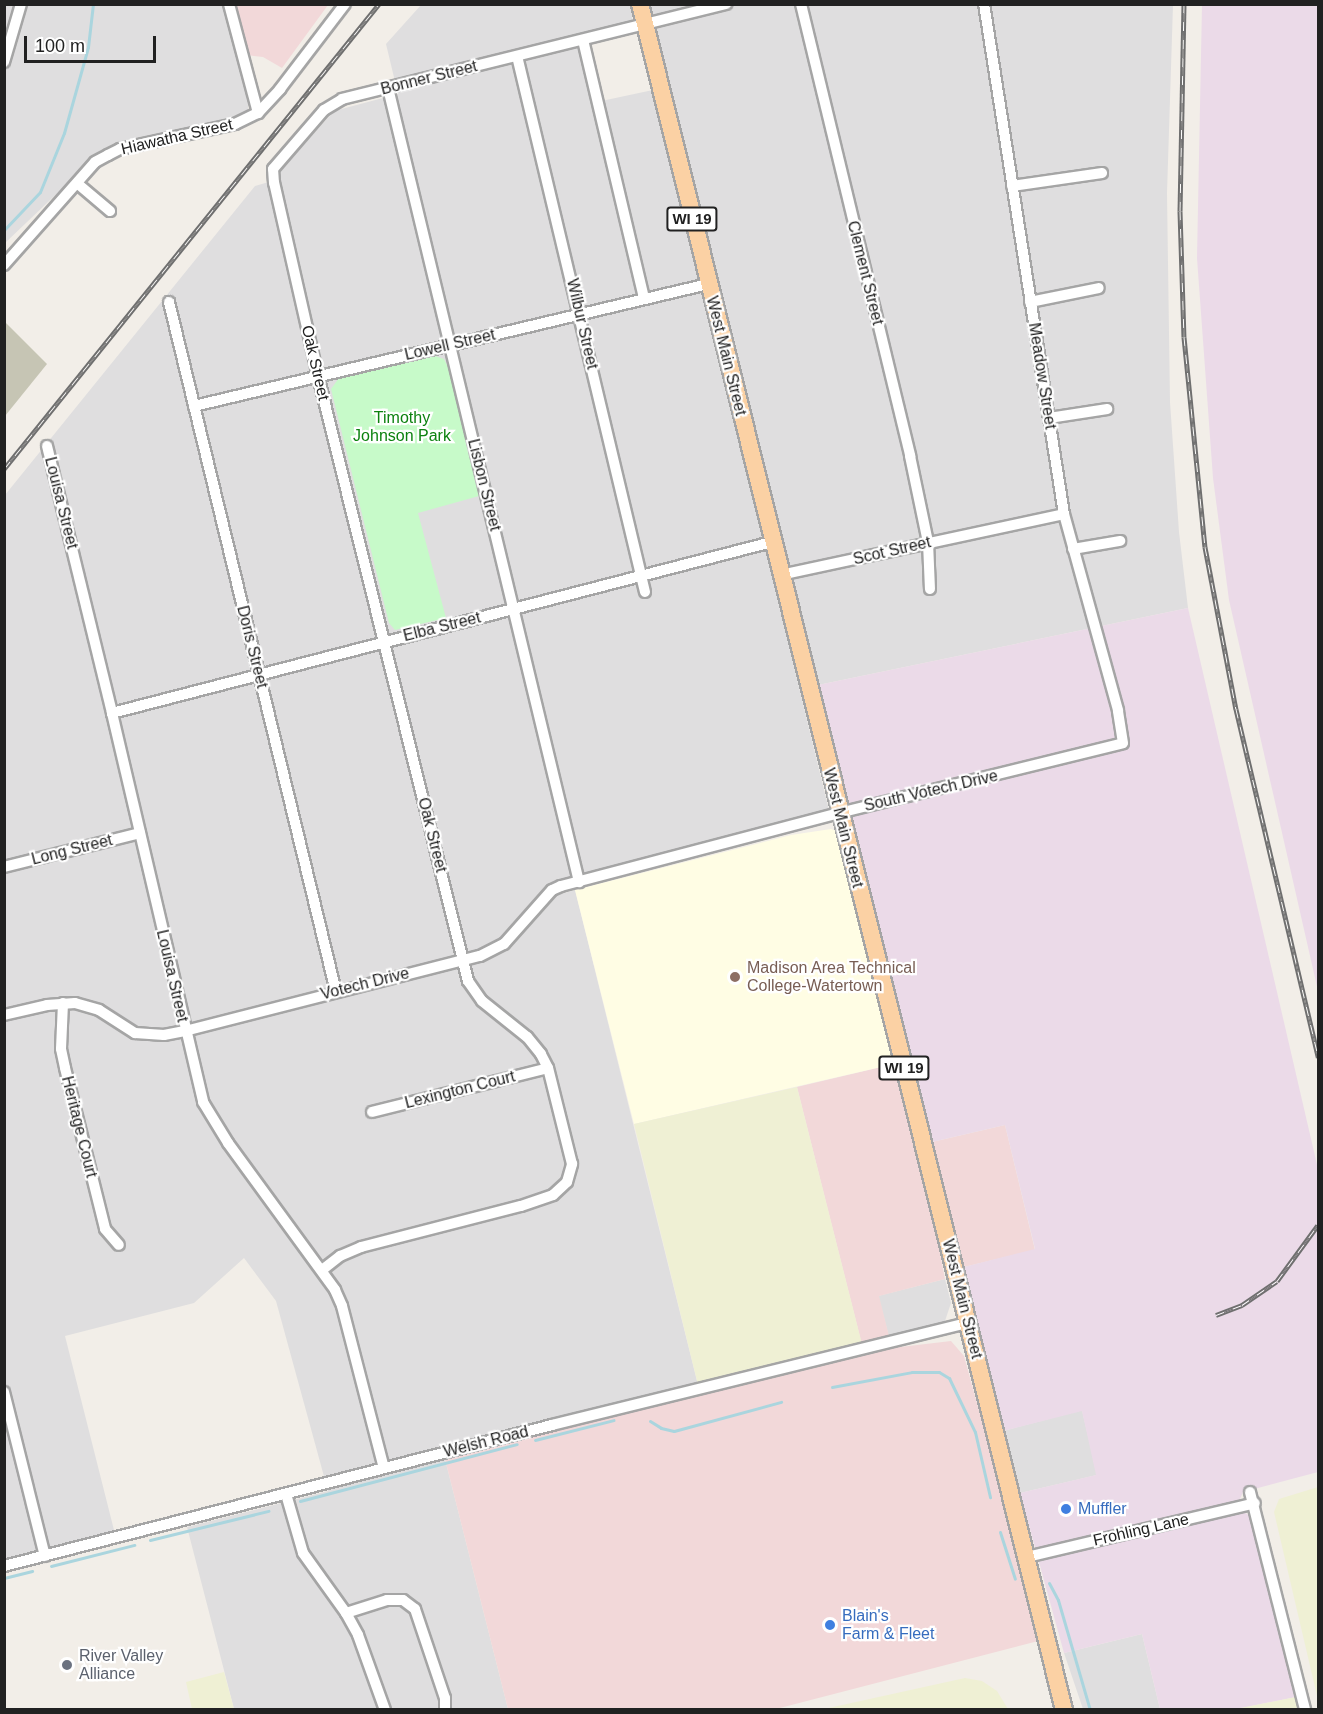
<!DOCTYPE html>
<style>
body{margin:0}
#map{position:relative;width:1323px;height:1714px;overflow:hidden;background:#f2eee8;font-family:Helvetica,sans-serif}
div>[style]{position:absolute}
.residential>*{inset:0;background:#dfdedf}
.commercial>*{inset:0;background:#f2d8d9}
.industrial>*{inset:0;background:#ebdae8}
.education>*{inset:0;background:#fffde4}
.construction>*{inset:0;background:#c6c5b4}
.farmland>*{inset:0;background:#eff0d4}
.park>*{inset:0;background:#c7fac9}
.stream>*{height:3px;margin:-1.5px;padding:0 1.5px;transform-origin:1.5px;border-radius:1.5px;background:#aad5de}
.roads{filter:drop-shadow(2px 0 #a5a5a5) drop-shadow(-2px 0 #a5a5a5) drop-shadow(0 2px #a5a5a5) drop-shadow(0 -2px #a5a5a5)}
.street>*{height:10px;margin:-5px;padding:0 5px;transform-origin:5px;border-radius:5px;background:#fff}
.primary>*{height:16px;margin:-8px;padding:0 8px;transform-origin:8px;border-radius:8px;background:#fbd1a4}
.rail>*{height:5px;margin-top:-2.5px;transform-origin:0;background:repeating-linear-gradient(90deg,#fff 0 9px,#6f6f6f 0 18px);box-sizing:border-box;border-block:2px solid #6f6f6f}
.dots>*{width:16px;height:16px;translate:-50% -50%;box-sizing:border-box;border:3px solid #fff;border-radius:50%}
span{translate:-50% -50%;white-space:nowrap;text-align:center;line-height:1.15;-webkit-text-stroke:4.5px #fff;paint-order:stroke}
.shield-label span{padding:2px 4px;background:#fff;border:2px solid;border-radius:4px;-webkit-text-stroke-width:0}
.shield-label{font-size:15px;color:#212121;font-weight:700}
.street-label{font-size:16px;color:#212121}
.park-label{font-size:16px;color:#0d8210}
.education-label{font-size:16px;color:#785e54}
.left{translate:0 -50%;text-align:left}
.shop-label{font-size:16px;color:#366cbe}
.worship-label{font-size:16px;color:#5b616d}
.frame{position:absolute;inset:0;border:6px solid #212121;pointer-events:none}
.scale{position:absolute;left:24px;top:36px;width:132px;height:27px;box-sizing:border-box;border:3px solid #212121;border-top:0;padding-left:8px;font-size:18px;line-height:21px;white-space:nowrap;color:#212121;-webkit-text-stroke:4px #fff;paint-order:stroke}
</style>
<div id="map">
<div class="residential">
<i style="clip-path:polygon(5px 5px,223px 5px,248px 100px,248px 111px,243px 117px,90px 162px,5px 243px)"></i>
<i style="clip-path:polygon(421px 5px,633px 5px,632px 20px,577px 36px,592px 103px,653px 90px,829px 810px,821px 814px,555px 881px,561px 894px,575px 890px,698px 1385px,443px 1451px,508px 1709px,234px 1709px,187px 1527px,328px 1491px,276px 1301px,244px 1258px,194px 1303px,65px 1336px,115px 1534px,5px 1562px,5px 495px,255px 186px,279px 179px,280px 171px,334px 111px,398px 94px,386px 44px)"></i>
<i style="clip-path:polygon(649px 5px,1173px 5px,1167px 193px,1170px 402px,1179px 532px,1188px 608px,818px 685px)"></i>
<i style="clip-path:polygon(945px 1279px,951px 1303px,945px 1321px,935px 1327px,889px 1337px,878px 1296px)"></i>
<i style="clip-path:polygon(1082px 1410px,1097px 1475px,1020px 1493px,1003px 1431px)"></i>
<i style="clip-path:polygon(1142px 1634px,1160px 1709px,1083px 1709px,1064px 1653px)"></i>
</div>
<div class="commercial">
<i style="clip-path:polygon(235px 5px,328px 5px,282px 68px,263px 57px,247px 55px)"></i>
<i style="clip-path:polygon(894px 1064px,928px 1193px,945px 1279px,879px 1296px,892px 1348px,951px 1341px,964px 1356px,1042px 1640px,776px 1709px,508px 1709px,445px 1459px,864px 1353px,797px 1087px)"></i>
<i style="clip-path:polygon(1005px 1125px,1035px 1250px,964px 1267px,932px 1142px)"></i>
</div>
<div class="industrial">
<i style="clip-path:polygon(1202px 5px,1318px 5px,1318px 991px,1229px 600px,1213px 478px,1197px 258px)"></i>
<i style="clip-path:polygon(1188px 608px,1318px 1169px,1318px 1472px,1243px 1492px,1240px 1499px,1244px 1512px,1253px 1518px,1296px 1697px,1236px 1709px,1160px 1709px,1142px 1634px,1064px 1653px,1020px 1493px,1096px 1475px,1082px 1411px,1003px 1431px,964px 1267px,1035px 1249px,1005px 1125px,932px 1142px,818px 685px)"></i>
</div>
<div class="education">
<i style="clip-path:polygon(831px 829px,836px 831px,894px 1064px,634px 1124px,575px 890px,791px 835px)"></i>
</div>
<div class="construction">
<i style="clip-path:polygon(5px 322px,47px 364px,5px 416px)"></i>
</div>
<div class="farmland">
<i style="clip-path:polygon(797px 1087px,862px 1344px,698px 1385px,634px 1124px)"></i>
<i style="clip-path:polygon(1318px 1487px,1318px 1700px,1274px 1512px,1279px 1499px)"></i>
<i style="clip-path:polygon(224px 1672px,234px 1709px,192px 1709px,186px 1682px)"></i>
<i style="clip-path:polygon(965px 1678px,982px 1681px,997px 1691px,1008px 1709px,824px 1709px)"></i>
<i style="clip-path:polygon(1296px 1697px,1299px 1709px,1236px 1709px)"></i>
</div>
<div class="park">
<i style="clip-path:polygon(435px 356px,444px 359px,449px 369px,479px 496px,418px 513px,446px 618px,395px 630px,389px 623px,331px 389px,339px 378px)"></i>
</div>
<div class="stream">
<i style="left:4px;top:230px;width:52px;rotate:-46.5deg"></i>
<i style="left:40px;top:192px;width:64px;rotate:-67.9deg"></i>
<i style="left:64px;top:133px;width:89px;rotate:-74.4deg"></i>
<i style="left:88px;top:47px;width:43px;rotate:-83.4deg"></i>
<i style="left:832px;top:1387px;width:81px;rotate:-10.6deg"></i>
<i style="left:912px;top:1372px;width:27px"></i>
<i style="left:939px;top:1372px;width:12px;rotate:31deg"></i>
<i style="left:949px;top:1378px;width:60px;rotate:64.3deg"></i>
<i style="left:975px;top:1432px;width:67px;rotate:77deg"></i>
<i style="left:650px;top:1421px;width:13px;rotate:32deg"></i>
<i style="left:661px;top:1428px;width:13px;rotate:13deg"></i>
<i style="left:674px;top:1431px;width:111px;rotate:-15.2deg"></i>
<i style="left:535px;top:1440px;width:81px;rotate:-14.2deg"></i>
<i style="left:300px;top:1501px;width:224px;rotate:-14.7deg"></i>
<i style="left:1000px;top:1532px;width:49px;rotate:72.3deg"></i>
<i style="left:150px;top:1540px;width:122px;rotate:-13.8deg"></i>
<i style="left:51px;top:1566px;width:86px;rotate:-14.2deg"></i>
<i style="left:4px;top:1578px;width:29px;rotate:-14deg"></i>
<i style="left:1049px;top:1583px;width:19px;rotate:62deg"></i>
<i style="left:1058px;top:1600px;width:115px;rotate:73.8deg"></i>
</div>
<div class="roads">
<div class="street">
<i style="left:229px;top:4px;width:113px;rotate:75.1deg"></i>
<i style="left:801px;top:4px;width:465px;rotate:76.4deg"></i>
<i style="left:910px;top:456px;width:88px;rotate:78.2deg"></i>
<i style="left:928px;top:542px;width:47px;rotate:87.6deg"></i>
<i style="left:583px;top:40px;width:265px;rotate:76.7deg"></i>
<i style="left:517px;top:56px;width:551px;rotate:76.57deg"></i>
<i style="left:4px;top:62px;width:60px;rotate:-73.7deg"></i>
<i style="left:388px;top:88px;width:817px;rotate:76.47deg"></i>
<i style="left:78px;top:184px;width:42px;rotate:40.2deg"></i>
<i style="left:1012px;top:186px;width:91px;rotate:-8.2deg"></i>
<i style="left:4px;top:265px;width:137px;rotate:-48.5deg"></i>
<i style="left:95px;top:162px;width:15px;rotate:-28deg"></i>
<i style="left:108px;top:155px;width:13px;rotate:-27deg"></i>
<i style="left:120px;top:149px;width:118px;rotate:-12.3deg"></i>
<i style="left:235px;top:124px;width:25px;rotate:-26deg"></i>
<i style="left:258px;top:113px;width:33px;rotate:-47deg"></i>
<i style="left:280px;top:89px;width:107px;rotate:-52.6deg"></i>
<i style="left:169px;top:302px;width:710px;rotate:76.39deg"></i>
<i style="left:1030px;top:302px;width:70px;rotate:-11.5deg"></i>
<i style="left:194px;top:406px;width:528px;rotate:-13.35deg"></i>
<i style="left:1049px;top:418px;width:59px;rotate:-8.8deg"></i>
<i style="left:47px;top:446px;width:275px;rotate:76.3deg"></i>
<i style="left:112px;top:713px;width:400px;rotate:76.8deg"></i>
<i style="left:203px;top:1102px;width:48px;rotate:58.6deg"></i>
<i style="left:228px;top:1143px;width:182px;rotate:53.9deg"></i>
<i style="left:335px;top:1290px;width:17px;rotate:66deg"></i>
<i style="left:342px;top:1306px;width:167px;rotate:75.5deg"></i>
<i style="left:1073px;top:549px;width:48px;rotate:-9.7deg"></i>
<i style="left:780px;top:575px;width:290px;rotate:-12.1deg"></i>
<i style="left:112px;top:713px;width:682px;rotate:-14.53deg"></i>
<i style="left:4px;top:867px;width:140px;rotate:-14deg"></i>
<i style="left:63px;top:1003px;width:46px;rotate:92.5deg"></i>
<i style="left:61px;top:1049px;width:19px;rotate:78deg"></i>
<i style="left:65px;top:1068px;width:166px;rotate:76deg"></i>
<i style="left:105px;top:1229px;width:21px;rotate:49deg"></i>
<i style="left:4px;top:1015px;width:44px;rotate:-13.1deg"></i>
<i style="left:47px;top:1005px;width:28px;rotate:-4deg"></i>
<i style="left:75px;top:1003px;width:25px;rotate:16deg"></i>
<i style="left:99px;top:1010px;width:43px;rotate:32.6deg"></i>
<i style="left:135px;top:1033px;width:29px;rotate:4deg"></i>
<i style="left:164px;top:1035px;width:21px;rotate:-11deg"></i>
<i style="left:185px;top:1031px;width:304px;rotate:-14.3deg"></i>
<i style="left:480px;top:956px;width:27px;rotate:-27deg"></i>
<i style="left:504px;top:944px;width:72px;rotate:-48.4deg"></i>
<i style="left:552px;top:890px;width:10px;rotate:-24deg"></i>
<i style="left:561px;top:886px;width:287px;rotate:-14.7deg"></i>
<i style="left:839px;top:813px;width:292px;rotate:-13.8deg"></i>
<i style="left:1123px;top:743px;width:33px;rotate:-99deg"></i>
<i style="left:1118px;top:710px;width:203px;rotate:-105.4deg"></i>
<i style="left:1064px;top:514px;width:516px;rotate:-98.91deg"></i>
<i style="left:372px;top:1112px;width:181px;rotate:-14deg"></i>
<i style="left:322px;top:1270px;width:23px;rotate:-38deg"></i>
<i style="left:340px;top:1256px;width:23px;rotate:-23deg"></i>
<i style="left:361px;top:1247px;width:165px;rotate:-14.4deg"></i>
<i style="left:521px;top:1206px;width:34px;rotate:-19deg"></i>
<i style="left:553px;top:1195px;width:19px;rotate:-43deg"></i>
<i style="left:567px;top:1182px;width:19px;rotate:-74deg"></i>
<i style="left:572px;top:1164px;width:99px;rotate:-104deg"></i>
<i style="left:548px;top:1068px;width:16px;rotate:-117deg"></i>
<i style="left:541px;top:1054px;width:22px;rotate:-129deg"></i>
<i style="left:527px;top:1037px;width:58px;rotate:-141.3deg"></i>
<i style="left:482px;top:1001px;width:24px;rotate:-125deg"></i>
<i style="left:468px;top:981px;width:623px;rotate:-103.92deg"></i>
<i style="left:318px;top:376px;width:198px;rotate:-102.8deg"></i>
<i style="left:274px;top:183px;width:14px;rotate:-94deg"></i>
<i style="left:273px;top:169px;width:78px;rotate:-49.2deg"></i>
<i style="left:324px;top:110px;width:21px;rotate:-31deg"></i>
<i style="left:342px;top:99px;width:396px;rotate:-13.9deg"></i>
<i style="left:4px;top:1392px;width:169px;rotate:76deg"></i>
<i style="left:1250px;top:1492px;width:225px;rotate:75.8deg"></i>
<i style="left:286px;top:1494px;width:61px;rotate:73.9deg"></i>
<i style="left:303px;top:1553px;width:74px;rotate:54.4deg"></i>
<i style="left:346px;top:1613px;width:25px;rotate:61deg"></i>
<i style="left:358px;top:1635px;width:80px;rotate:70.2deg"></i>
<i style="left:1027px;top:1557px;width:234px;rotate:-13.3deg"></i>
<i style="left:4px;top:1566px;width:566px;rotate:-14.43deg"></i>
<i style="left:552px;top:1425px;width:428px;rotate:-13.8deg"></i>
<i style="left:346px;top:1613px;width:43px;rotate:-17.6deg"></i>
<i style="left:387px;top:1600px;width:16px"></i>
<i style="left:403px;top:1600px;width:15px;rotate:37deg"></i>
<i style="left:415px;top:1609px;width:94px;rotate:71.4deg"></i>
<i style="left:445px;top:1698px;width:12px;rotate:90deg"></i>
</div>
<div class="primary">
<i style="left:640px;top:4px;width:1758px;rotate:76.04deg"></i>
</div>
</div>
<div class="rail">
<i style="left:1184px;top:4px;width:207px;rotate:91.1deg"></i>
<i style="left:1180px;top:211px;width:126px;rotate:88.2deg"></i>
<i style="left:1184px;top:337px;width:211px;rotate:84.3deg"></i>
<i style="left:1205px;top:547px;width:165px;rotate:79.2deg"></i>
<i style="left:1236px;top:709px;width:358px;rotate:76.7deg"></i>
<i style="left:4px;top:469px;width:597px;rotate:-51.12deg"></i>
<i style="left:1216px;top:1315px;width:28px;rotate:-21deg"></i>
<i style="left:1242px;top:1305px;width:42px;rotate:-34.4deg"></i>
<i style="left:1277px;top:1281px;width:69px;rotate:-53.8deg"></i>
</div>
<div class="dots">
<i style="left:735px;top:977px;background:#8d6e63"></i>
<i style="left:1066px;top:1509px;background:#3f7fe0"></i>
<i style="left:830px;top:1625px;background:#3f7fe0"></i>
<i style="left:67px;top:1665px;background:#6b7280"></i>
</div>
<div class="shield-label">
<span style="left:692px;top:219px">WI 19</span>
<span style="left:904px;top:1068px">WI 19</span>
</div>
<div class="street-label">
<span style="left:429px;top:78px;rotate:-14deg">Bonner Street</span>
<span style="left:177px;top:137px;rotate:-13deg">Hiawatha Street</span>
<span style="left:865px;top:273px;rotate:76deg">Clement Street</span>
<span style="left:582px;top:324px;rotate:77deg">Wilbur Street</span>
<span style="left:450px;top:345px;rotate:-13deg">Lowell Street</span>
<span style="left:726px;top:356px;rotate:76deg">West Main Street</span>
<span style="left:315px;top:363px;rotate:77deg">Oak Street</span>
<span style="left:1042px;top:376px;rotate:81deg">Meadow Street</span>
<span style="left:484px;top:485px;rotate:76deg">Lisbon Street</span>
<span style="left:61px;top:503px;rotate:76deg">Louisa Street</span>
<span style="left:892px;top:551px;rotate:-13deg">Scot Street</span>
<span style="left:442px;top:627px;rotate:-14deg">Elba Street</span>
<span style="left:252px;top:647px;rotate:76deg">Doris Street</span>
<span style="left:931px;top:791px;rotate:-13deg">South Votech Drive</span>
<span style="left:843px;top:828px;rotate:76deg">West Main Street</span>
<span style="left:432px;top:835px;rotate:76deg">Oak Street</span>
<span style="left:72px;top:850px;rotate:-14deg">Long Street</span>
<span style="left:172px;top:976px;rotate:77deg">Louisa Street</span>
<span style="left:365px;top:984px;rotate:-14deg">Votech Drive</span>
<span style="left:460px;top:1090px;rotate:-14deg">Lexington Court</span>
<span style="left:79px;top:1127px;rotate:76deg">Heritage Court</span>
<span style="left:962px;top:1299px;rotate:76deg">West Main Street</span>
<span style="left:486px;top:1442px;rotate:-14deg">Welsh Road</span>
<span style="left:1141px;top:1530px;rotate:-13deg">Frohling Lane</span>
</div>
<div class="park-label">
<span style="left:402px;top:427px">Timothy<br>Johnson Park</span>
</div>
<div class="education-label">
<span class="left" style="left:747px;top:977px">Madison Area Technical<br>College-Watertown</span>
</div>
<div class="shop-label">
<span class="left" style="left:1078px;top:1509px">Muffler</span>
<span class="left" style="left:842px;top:1625px">Blain's<br>Farm &amp; Fleet</span>
</div>
<div class="worship-label">
<span class="left" style="left:79px;top:1665px">River Valley<br>Alliance</span>
</div>
<div class="frame"></div>
<div class="scale">100 m</div>
</div>
